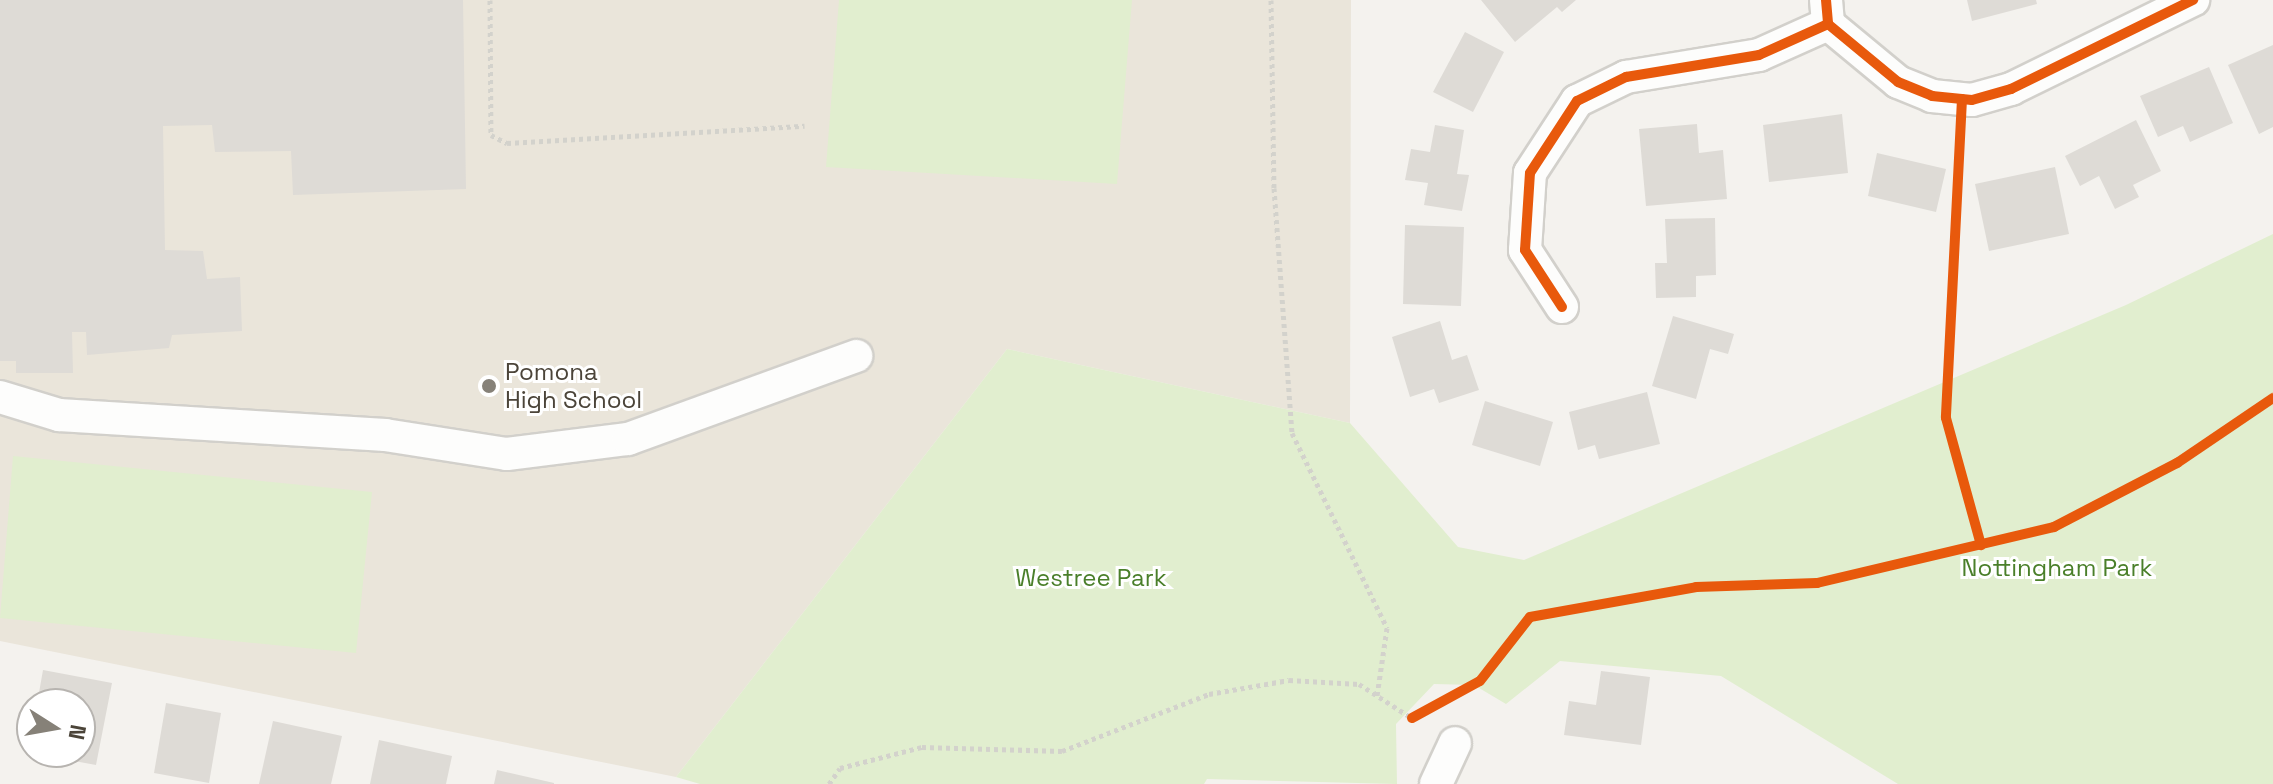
<!DOCTYPE html>
<style>
body{margin:0}
#map{position:relative;width:2273px;height:784px;overflow:hidden;background:#f4f2ee;font-family:"Space Grotesk",sans-serif}
div>[style]{position:absolute}
.education>*{inset:0;background:#eae5da}
.green>*{inset:0;background:#e1eecf}
.building>*{inset:0;background:#dedbd6}
.path>*{height:5px;margin-top:-2.5px;transform-origin:0;background:repeating-linear-gradient(90deg,#d3d2cc 0 4px,transparent 0 8px)}
.roads{filter:drop-shadow(2px 0 #d2d0cb) drop-shadow(-2px 0 #d2d0cb) drop-shadow(0 2px #d2d0cb) drop-shadow(0 -2px #d2d0cb)}
.minor>*{height:32px;margin:-16px;padding:0 16px;transform-origin:16px;border-radius:16px;background:#fdfdfc}
.cycleway>*{height:10px;margin:-5px;padding:0 5px;transform-origin:5px;border-radius:5px;background:#e8590c}
.dots>*{width:22px;height:22px;translate:-50% -50%;box-sizing:border-box;border:4px solid #fff;border-radius:50%}
span{translate:-50% -50%;white-space:nowrap;text-align:center;line-height:1.15;-webkit-text-stroke:6px #fff;paint-order:stroke}
.poi-label{font-size:24px;color:#4b4439}
.left{translate:0 -50%;text-align:left}
.park-label{font-size:24px;color:#4a7f2a}
.north{position:absolute;left:16px;top:688px;width:80px;height:80px;box-sizing:border-box;background:#fff;border:2px solid #b7b4b0;border-radius:50%;rotate:101deg;font-size:22px;font-weight:700;line-height:32px;text-align:center;color:#4b4439}
.north::after{content:'';display:block;margin:auto;width:28px;height:36px;background:#868178;clip-path:polygon(50% 0,100% 100%,50% 72%,0 100%)}
</style>
<div id="map">
<div class="education">
<i style="clip-path:polygon(0 0,1351px 0,1350px 423px,1007px 349px,676px 777px,0 641px)"></i>
</div>
<div class="green">
<i style="clip-path:polygon(839px 0,1132px 0,1117px 184px,826px 167px)"></i>
<i style="clip-path:polygon(2273px 234px,2273px 784px,1898px 784px,1721px 676px,1560px 661px,1506px 704px,1474px 685px,1434px 684px,1396px 724px,1397px 784px,1207px 779px,1204px 784px,700px 784px,676px 777px,1007px 349px,1350px 423px,1458px 547px,1524px 560px,2126px 305px)"></i>
<i style="clip-path:polygon(13px 456px,372px 492px,356px 653px,0 618px)"></i>
</div>
<div class="building">
<i style="clip-path:polygon(0 0,463px 0,466px 189px,293px 195px,291px 151px,215px 152px,212px 125px,163px 126px,165px 250px,203px 251px,207px 279px,240px 277px,242px 331px,172px 335px,169px 348px,87px 355px,86px 332px,72px 332px,73px 373px,16px 373px,16px 361px,0 361px)"></i>
<i style="clip-path:polygon(1481px 0,1576px 0,1562px 12px,1557px 7px,1515px 42px)"></i>
<i style="clip-path:polygon(1967px 0,2036px 0,2037px 4px,1972px 21px)"></i>
<i style="clip-path:polygon(1465px 32px,1504px 52px,1473px 112px,1433px 92px)"></i>
<i style="clip-path:polygon(2273px 45px,2273px 127px,2259px 134px,2228px 65px)"></i>
<i style="clip-path:polygon(2209px 67px,2233px 123px,2190px 142px,2183px 126px,2158px 137px,2140px 96px)"></i>
<i style="clip-path:polygon(1842px 114px,1848px 173px,1769px 182px,1763px 125px)"></i>
<i style="clip-path:polygon(2136px 120px,2161px 171px,2133px 185px,2139px 197px,2115px 209px,2099px 176px,2080px 186px,2065px 156px)"></i>
<i style="clip-path:polygon(1697px 124px,1699px 153px,1723px 150px,1727px 199px,1646px 206px,1639px 129px)"></i>
<i style="clip-path:polygon(1435px 125px,1464px 130px,1457px 174px,1469px 175px,1462px 211px,1424px 205px,1428px 183px,1405px 180px,1411px 149px,1430px 152px)"></i>
<i style="clip-path:polygon(1877px 153px,1946px 169px,1936px 212px,1868px 196px)"></i>
<i style="clip-path:polygon(2055px 167px,2069px 234px,1989px 251px,1975px 184px)"></i>
<i style="clip-path:polygon(1715px 218px,1716px 275px,1696px 276px,1696px 297px,1656px 298px,1655px 263px,1667px 263px,1665px 219px)"></i>
<i style="clip-path:polygon(1405px 225px,1464px 227px,1461px 306px,1403px 304px)"></i>
<i style="clip-path:polygon(1673px 316px,1734px 334px,1728px 354px,1710px 349px,1696px 399px,1652px 386px)"></i>
<i style="clip-path:polygon(1440px 321px,1452px 360px,1467px 355px,1479px 390px,1439px 403px,1434px 389px,1410px 397px,1392px 337px)"></i>
<i style="clip-path:polygon(1647px 392px,1660px 444px,1599px 459px,1595px 445px,1578px 450px,1569px 412px)"></i>
<i style="clip-path:polygon(1485px 401px,1553px 422px,1540px 466px,1472px 445px)"></i>
<i style="clip-path:polygon(43px 670px,112px 683px,96px 765px,47px 756px,80px 752px,80px 704px,37px 704px)"></i>
<i style="clip-path:polygon(1601px 671px,1650px 677px,1641px 745px,1564px 735px,1569px 701px,1596px 705px)"></i>
<i style="clip-path:polygon(166px 703px,221px 713px,209px 783px,154px 773px)"></i>
<i style="clip-path:polygon(273px 721px,342px 736px,331px 784px,259px 784px)"></i>
<i style="clip-path:polygon(379px 740px,452px 756px,446px 784px,370px 784px)"></i>
<i style="clip-path:polygon(497px 770px,554px 783px,554px 784px,494px 784px)"></i>
</div>
<div class="path">
<i style="left:490px;top:0;width:135px;rotate:89.6deg"></i>
<i style="left:491px;top:135px;width:18px;rotate:27deg"></i>
<i style="left:507px;top:143px;width:298px;rotate:-3.3deg"></i>
<i style="left:1271px;top:0;width:188px;rotate:89.1deg"></i>
<i style="left:1274px;top:188px;width:246px;rotate:85.8deg"></i>
<i style="left:1292px;top:433px;width:217px;rotate:64deg"></i>
<i style="left:1387px;top:628px;width:69px;rotate:98.4deg"></i>
<i style="left:829px;top:784px;width:19px;rotate:-55deg"></i>
<i style="left:840px;top:768px;width:85px;rotate:-14.4deg"></i>
<i style="left:922px;top:747px;width:140px;rotate:1.6deg"></i>
<i style="left:1062px;top:751px;width:158px;rotate:-21.2deg"></i>
<i style="left:1209px;top:694px;width:81px;rotate:-9.9deg"></i>
<i style="left:1289px;top:680px;width:70px;rotate:3.3deg"></i>
<i style="left:1359px;top:684px;width:63px;rotate:32.7deg"></i>
</div>
<div class="roads">
<div class="minor">
<i style="left:1826px;top:0;width:24px;rotate:85deg"></i>
<i style="left:1828px;top:24px;width:91px;rotate:39.6deg"></i>
<i style="left:1898px;top:82px;width:37px;rotate:22deg"></i>
<i style="left:1932px;top:96px;width:40px;rotate:5.7deg"></i>
<i style="left:1972px;top:100px;width:41px;rotate:-15.8deg"></i>
<i style="left:2011px;top:89px;width:203px;rotate:-26.1deg"></i>
<i style="left:1562px;top:307px;width:68px;rotate:-123deg"></i>
<i style="left:1525px;top:250px;width:77px;rotate:-86.3deg"></i>
<i style="left:1530px;top:173px;width:86px;rotate:-56.9deg"></i>
<i style="left:1577px;top:101px;width:55px;rotate:-26.1deg"></i>
<i style="left:1626px;top:77px;width:135px;rotate:-9.4deg"></i>
<i style="left:1759px;top:55px;width:76px;rotate:-24.2deg"></i>
<i style="left:0;top:397px;width:62px;rotate:17deg"></i>
<i style="left:59px;top:415px;width:327px;rotate:3.5deg"></i>
<i style="left:385px;top:435px;width:123px;rotate:8.9deg"></i>
<i style="left:507px;top:454px;width:122px;rotate:-7.1deg"></i>
<i style="left:628px;top:439px;width:243px;rotate:-20deg"></i>
<i style="left:1436px;top:784px;width:45px;rotate:-65.1deg"></i>
</div>
</div>
<div class="cycleway">
<i style="left:1826px;top:0;width:24px;rotate:85deg"></i>
<i style="left:1828px;top:24px;width:91px;rotate:39.6deg"></i>
<i style="left:1898px;top:82px;width:37px;rotate:22deg"></i>
<i style="left:1932px;top:96px;width:40px;rotate:5.7deg"></i>
<i style="left:1972px;top:100px;width:41px;rotate:-15.8deg"></i>
<i style="left:2011px;top:89px;width:203px;rotate:-26.1deg"></i>
<i style="left:1962px;top:99px;width:319px;rotate:92.9deg"></i>
<i style="left:1946px;top:418px;width:132px;rotate:74.6deg"></i>
<i style="left:1562px;top:307px;width:68px;rotate:-123deg"></i>
<i style="left:1525px;top:250px;width:77px;rotate:-86.3deg"></i>
<i style="left:1530px;top:173px;width:86px;rotate:-56.9deg"></i>
<i style="left:1577px;top:101px;width:55px;rotate:-26.1deg"></i>
<i style="left:1626px;top:77px;width:135px;rotate:-9.4deg"></i>
<i style="left:1759px;top:55px;width:76px;rotate:-24.2deg"></i>
<i style="left:1412px;top:718px;width:77px;rotate:-28.6deg"></i>
<i style="left:1480px;top:681px;width:81px;rotate:-52deg"></i>
<i style="left:1530px;top:617px;width:169px;rotate:-10.2deg"></i>
<i style="left:1696px;top:587px;width:121px;rotate:-1.9deg"></i>
<i style="left:1817px;top:583px;width:244px;rotate:-13.3deg"></i>
<i style="left:2054px;top:527px;width:139px;rotate:-27.5deg"></i>
<i style="left:2177px;top:463px;width:116px;rotate:-34.1deg"></i>
</div>
<div class="dots">
<i style="left:489px;top:386px;background:#868178"></i>
</div>
<div class="poi-label">
<span class="left" style="left:505px;top:386px">Pomona<br>High School</span>
</div>
<div class="park-label">
<span style="left:2057px;top:568px">Nottingham Park</span>
<span style="left:1091px;top:578px">Westree Park</span>
</div>
<div class="north">N</div>
</div>
